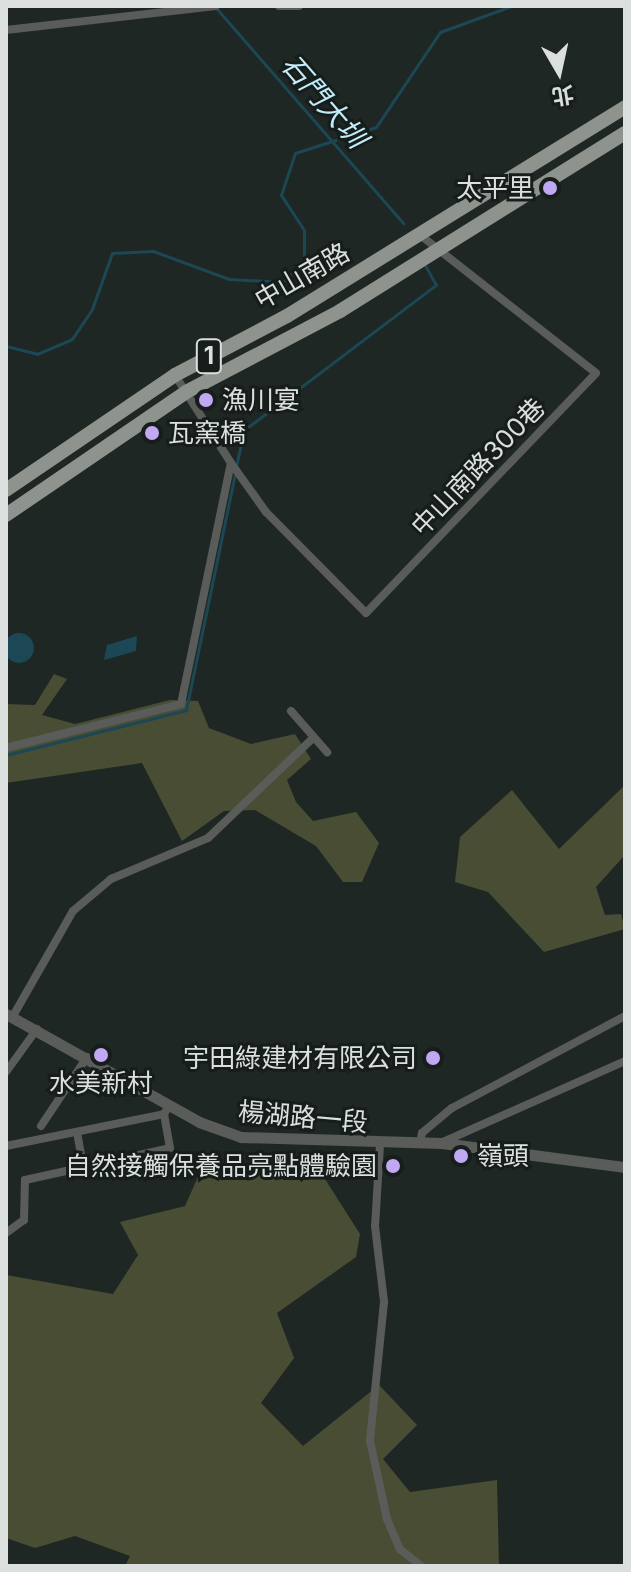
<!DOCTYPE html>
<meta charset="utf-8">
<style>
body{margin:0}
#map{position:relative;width:631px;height:1572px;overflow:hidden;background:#1f2724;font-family:Inter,"Noto Sans TC",sans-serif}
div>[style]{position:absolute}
.green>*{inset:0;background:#494d34}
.water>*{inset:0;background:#1c4754}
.round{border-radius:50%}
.stream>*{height:3px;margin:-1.5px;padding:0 1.5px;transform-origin:1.5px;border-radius:1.5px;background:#1c4754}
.minor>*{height:8px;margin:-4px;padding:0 4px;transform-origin:4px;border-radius:4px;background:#5a5c59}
.tertiary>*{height:11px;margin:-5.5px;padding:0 5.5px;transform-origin:5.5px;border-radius:5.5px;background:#5a5c59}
.primary>*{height:14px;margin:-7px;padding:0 7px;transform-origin:7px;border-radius:7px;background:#8e938d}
.dots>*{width:22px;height:22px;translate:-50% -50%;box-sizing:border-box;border:4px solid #161d1a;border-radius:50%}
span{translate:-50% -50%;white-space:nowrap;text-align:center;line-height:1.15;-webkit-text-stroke:6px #161d1a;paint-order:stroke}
.shield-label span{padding:2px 6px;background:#161d1a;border:2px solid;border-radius:6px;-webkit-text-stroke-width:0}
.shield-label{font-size:24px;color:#dbe0de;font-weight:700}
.poi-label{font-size:26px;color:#dbe0de}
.right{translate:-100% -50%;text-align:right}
.left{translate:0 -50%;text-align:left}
.street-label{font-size:26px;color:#dbe0de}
.water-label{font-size:28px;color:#c1edfb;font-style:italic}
.frame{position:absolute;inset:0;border:8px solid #dbe0de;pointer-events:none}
.north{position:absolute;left:519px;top:32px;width:80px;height:80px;-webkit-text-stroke:6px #161d1a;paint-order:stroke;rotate:171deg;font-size:22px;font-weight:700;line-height:32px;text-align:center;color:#dbe0de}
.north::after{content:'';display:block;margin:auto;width:28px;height:36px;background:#dbe0de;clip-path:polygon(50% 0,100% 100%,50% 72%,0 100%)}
</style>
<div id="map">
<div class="green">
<i style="clip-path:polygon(54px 674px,67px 679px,42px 715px,75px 724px,170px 700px,198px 701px,209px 728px,251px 744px,295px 734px,311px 759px,287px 780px,296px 802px,313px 821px,356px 812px,379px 843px,362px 882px,343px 882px,316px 846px,255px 810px,224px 811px,182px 841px,142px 763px,6px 783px,6px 704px,35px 705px)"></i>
<i style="clip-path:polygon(625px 785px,625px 855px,596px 887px,605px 915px,621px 914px,625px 929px,544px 952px,488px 892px,455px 882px,460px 837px,512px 790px,559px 849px)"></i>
<i style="clip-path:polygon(201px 1170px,325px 1179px,360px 1234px,356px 1257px,277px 1313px,294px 1358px,261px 1403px,303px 1446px,379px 1385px,417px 1425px,383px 1459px,410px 1492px,497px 1480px,499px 1566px,125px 1566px,130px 1556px,75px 1536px,35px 1548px,6px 1538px,6px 1275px,113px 1294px,138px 1255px,120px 1222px,185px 1206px)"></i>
</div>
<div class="water">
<i class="round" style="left:4px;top:633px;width:30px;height:30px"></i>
<i style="clip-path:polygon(137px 636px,136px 651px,104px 660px,107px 645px)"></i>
</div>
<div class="stream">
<i style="left:217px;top:9px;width:284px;rotate:49deg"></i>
<i style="left:6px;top:346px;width:32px;rotate:14deg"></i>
<i style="left:37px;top:354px;width:38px;rotate:-23deg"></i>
<i style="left:72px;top:339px;width:36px;rotate:-56deg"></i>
<i style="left:92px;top:309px;width:59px;rotate:-70.3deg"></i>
<i style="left:112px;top:253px;width:41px;rotate:-2.8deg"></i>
<i style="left:153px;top:251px;width:81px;rotate:20.2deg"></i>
<i style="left:229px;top:279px;width:54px;rotate:3.2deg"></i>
<i style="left:283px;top:282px;width:30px;rotate:-45deg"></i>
<i style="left:304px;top:261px;width:31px;rotate:-90deg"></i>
<i style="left:304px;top:230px;width:42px;rotate:-123.3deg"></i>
<i style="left:281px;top:195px;width:44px;rotate:-71.6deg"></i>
<i style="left:295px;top:153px;width:85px;rotate:-17.8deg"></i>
<i style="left:376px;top:127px;width:115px;rotate:-56deg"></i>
<i style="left:440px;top:32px;width:76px;rotate:-20.1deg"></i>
<i style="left:236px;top:467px;width:38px;rotate:-78deg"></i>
<i style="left:244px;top:430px;width:241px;rotate:-37.1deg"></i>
<i style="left:436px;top:285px;width:25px;rotate:-119deg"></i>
<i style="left:6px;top:755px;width:186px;rotate:-14deg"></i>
<i style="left:186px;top:710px;width:241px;rotate:-78.3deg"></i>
</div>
<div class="minor">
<i style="left:279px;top:6px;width:20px"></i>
<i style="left:6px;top:30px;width:211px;rotate:-6.5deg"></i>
<i style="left:231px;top:463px;width:60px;rotate:54.5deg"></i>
<i style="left:266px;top:512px;width:142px;rotate:45.3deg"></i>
<i style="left:366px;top:613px;width:332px;rotate:-46.2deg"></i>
<i style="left:596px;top:373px;width:225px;rotate:-141.9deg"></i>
<i style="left:291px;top:711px;width:55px;rotate:48.7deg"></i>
<i style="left:6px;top:748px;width:180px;rotate:-14.1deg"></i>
<i style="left:181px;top:704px;width:246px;rotate:-78.3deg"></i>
<i style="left:231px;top:463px;width:104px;rotate:-122.5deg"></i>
<i style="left:13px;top:1016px;width:121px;rotate:-60.3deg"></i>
<i style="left:73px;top:911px;width:50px;rotate:-40.1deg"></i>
<i style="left:111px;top:879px;width:105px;rotate:-22.9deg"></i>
<i style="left:208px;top:838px;width:142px;rotate:-43.6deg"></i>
<i style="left:6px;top:1072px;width:53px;rotate:-54.2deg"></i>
<i style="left:41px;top:1126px;width:83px;rotate:-56.3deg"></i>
<i style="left:77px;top:1132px;width:34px;rotate:80deg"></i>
<i style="left:443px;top:1142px;width:199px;rotate:-24deg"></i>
<i style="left:420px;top:1144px;width:11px;rotate:-80deg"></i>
<i style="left:422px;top:1133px;width:39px;rotate:-40deg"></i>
<i style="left:452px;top:1108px;width:196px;rotate:-28deg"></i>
<i style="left:380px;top:1145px;width:81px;rotate:93.5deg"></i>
<i style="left:375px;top:1226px;width:77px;rotate:83.2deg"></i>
<i style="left:384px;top:1302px;width:140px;rotate:95.8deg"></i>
<i style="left:370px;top:1441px;width:80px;rotate:77.7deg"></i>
<i style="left:387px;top:1519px;width:33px;rotate:67deg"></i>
<i style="left:400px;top:1549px;width:27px;rotate:39deg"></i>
<i style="left:6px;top:1146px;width:161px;rotate:-11.4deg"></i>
<i style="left:6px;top:1233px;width:22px;rotate:-36deg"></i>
<i style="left:24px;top:1220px;width:40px;rotate:-88.6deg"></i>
<i style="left:25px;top:1180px;width:148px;rotate:-12.4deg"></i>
<i style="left:170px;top:1148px;width:35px;rotate:-100deg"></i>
<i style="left:164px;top:1114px;width:9px;rotate:-58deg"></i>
</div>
<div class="tertiary">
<i style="left:6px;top:1014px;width:221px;rotate:29.2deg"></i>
<i style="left:199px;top:1122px;width:45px;rotate:19.7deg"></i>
<i style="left:241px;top:1137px;width:201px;rotate:1.7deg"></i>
<i style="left:442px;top:1143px;width:185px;rotate:7.5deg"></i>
</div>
<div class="primary">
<i style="left:6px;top:490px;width:204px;rotate:-34.2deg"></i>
<i style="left:175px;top:375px;width:127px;rotate:-27.8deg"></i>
<i style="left:287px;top:316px;width:397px;rotate:-31.7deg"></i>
<i style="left:6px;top:515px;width:218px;rotate:-34.3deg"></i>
<i style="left:186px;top:392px;width:174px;rotate:-27.7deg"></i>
<i style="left:340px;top:311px;width:336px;rotate:-32deg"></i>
</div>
<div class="dots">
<i style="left:550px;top:188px;background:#c1a8f3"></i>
<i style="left:206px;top:400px;background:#c1a8f3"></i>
<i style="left:152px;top:433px;background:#c1a8f3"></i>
<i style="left:101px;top:1055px;background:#c1a8f3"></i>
<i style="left:433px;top:1058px;background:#c1a8f3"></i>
<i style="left:461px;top:1156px;background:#c1a8f3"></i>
<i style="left:393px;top:1166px;background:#c1a8f3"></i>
</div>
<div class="shield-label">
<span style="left:209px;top:356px">1</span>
</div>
<div class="poi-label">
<span class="right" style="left:534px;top:188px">太平里</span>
<span class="left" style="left:222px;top:400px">漁川宴</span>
<span class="left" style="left:168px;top:433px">瓦窯橋</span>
<span class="right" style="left:417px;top:1058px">宇田綠建材有限公司</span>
<span style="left:101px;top:1083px">水美新村</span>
<span class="left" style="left:477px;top:1156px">嶺頭</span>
<span class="right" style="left:377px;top:1166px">自然接觸保養品亮點體驗園</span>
</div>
<div class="street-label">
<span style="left:302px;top:276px;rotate:-30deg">中山南路</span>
<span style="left:478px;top:467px;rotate:-46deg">中山南路300巷</span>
<span style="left:303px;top:1117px;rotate:5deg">楊湖路一段</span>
</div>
<div class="water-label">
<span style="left:324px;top:101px;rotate:49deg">石門大圳</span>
</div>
<div class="frame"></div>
<div class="north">北</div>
</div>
